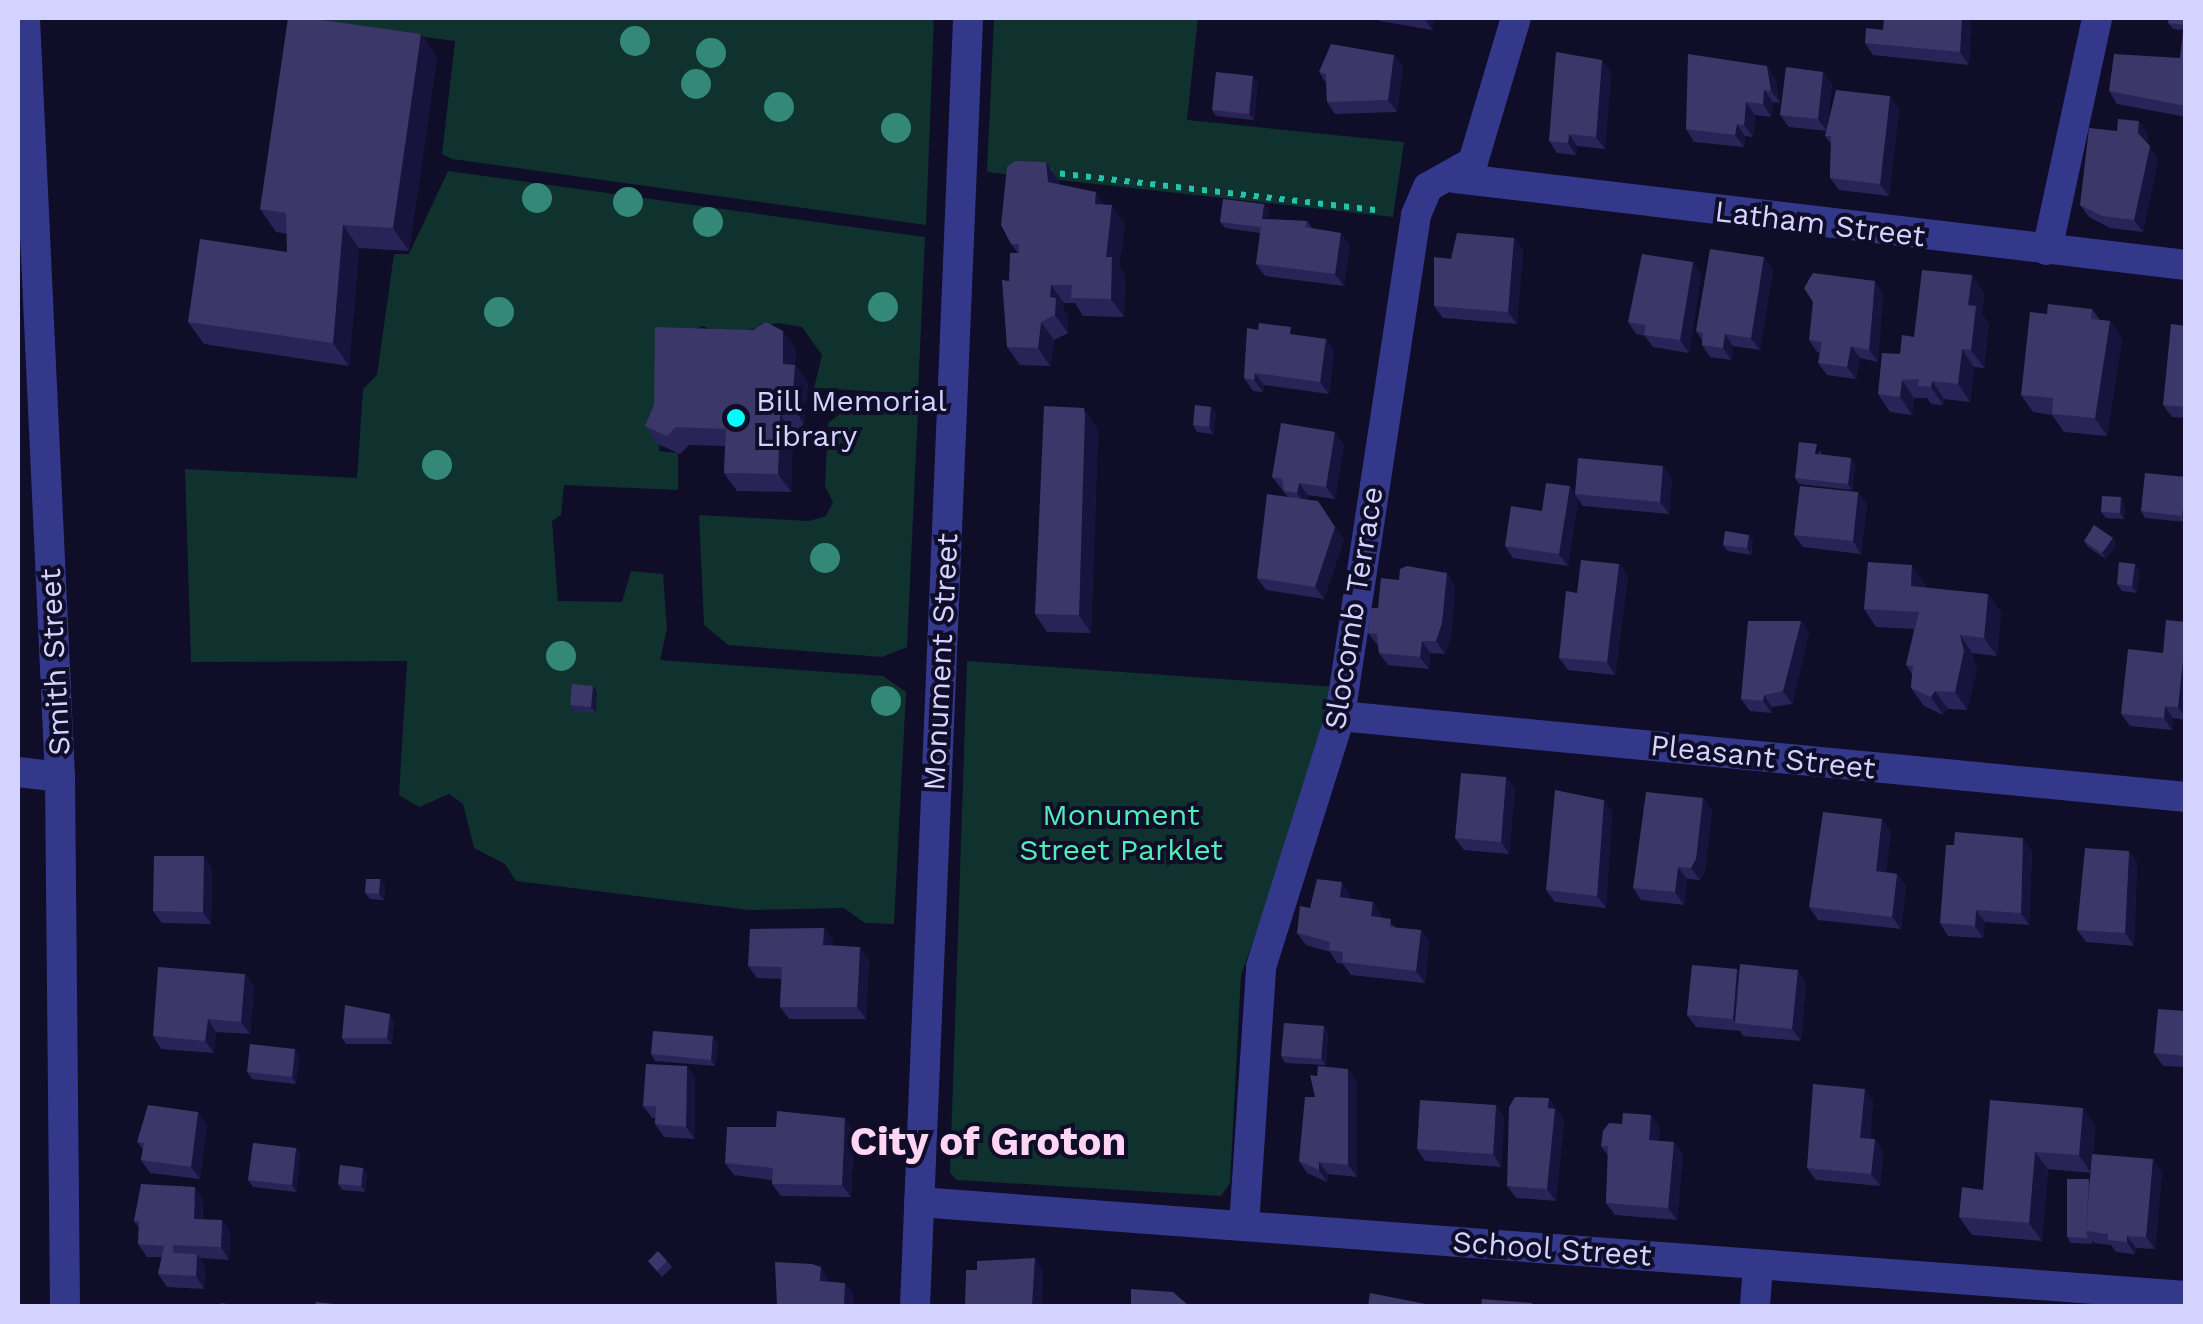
<!DOCTYPE html>
<style>
body{margin:0}
#map{position:relative;width:2203px;height:1324px;overflow:hidden;background:#0f0d28;font-family:"Work Sans",sans-serif}
div>[style]{position:absolute}
.green>*{inset:0;background:#0f322e}
.path>*{height:6px;margin-top:-3px;transform-origin:0;background:repeating-linear-gradient(90deg,#22c4ab 0 5px,transparent 0 13px)}
.street>*{height:30px;margin:-15px;padding:0 15px;transform-origin:15px;border-radius:15px;background:#33388b}
.trees>*{width:30px;height:30px;margin:-15px;border-radius:50%;background:#348877}
.wall>*{inset:0;background:#292457}
.shaded-wall>*{inset:0;background:#17133c}
.building>*{inset:0;background:#3b3769}
.dots>*{width:28px;height:28px;translate:-50% -50%;box-sizing:border-box;border:5px solid #0f0d28;border-radius:50%}
span{translate:-50% -50%;white-space:nowrap;text-align:center;line-height:1.15;-webkit-text-stroke:8px #0f0d28;paint-order:stroke}
.street-label{font-size:30px;color:#d4d3ff}
.poi-label{font-size:30px;color:#d4d3ff}
.left{translate:0 -50%;text-align:left}
.park-label{font-size:30px;color:#52ecb7}
.district-label{font-size:40px;color:#ffd5f4;font-weight:700}
.frame{position:absolute;inset:0;border:20px solid #d4d3ff;pointer-events:none}
</style>
<div id="map">
<div class="green">
<i style="clip-path:polygon(282px 18px,934px 18px,926px 225px,452px 159px,442px 154px,455px 41px)"></i>
<i style="clip-path:polygon(994px 18px,1198px 18px,1187px 120px,1404px 142px,1393px 217px,987px 172px)"></i>
<i style="clip-path:polygon(448px 171px,925px 237px,918px 394px,814px 388px,822px 355px,802px 327px,778px 323px,725px 335px,702px 326px,663px 345px,659px 451px,678px 453px,678px 490px,564px 485px,561px 515px,552px 521px,558px 601px,622px 602px,631px 571px,663px 574px,667px 629px,660px 660px,883px 676px,906px 692px,894px 924px,865px 923px,844px 908px,749px 910px,516px 881px,505px 864px,474px 848px,463px 804px,449px 794px,419px 807px,399px 795px,407px 661px,191px 662px,185px 469px,357px 478px,363px 389px,377px 375px,394px 254px,409px 254px)"></i>
<i style="clip-path:polygon(849px 407px,918px 410px,907px 647px,882px 657px,728px 645px,704px 625px,699px 515px,809px 521px,826px 516px,833px 502px,825px 486px,828px 423px)"></i>
<i style="clip-path:polygon(967px 661px,1336px 687px,1307px 795px,1241px 975px,1230px 1183px,1221px 1196px,957px 1180px,950px 1173px)"></i>
</div>
<div class="path">
<i style="left:1047px;top:172px;width:337px;rotate:6.6deg"></i>
</div>
<div class="street">
<i style="left:25px;top:18px;width:760px;rotate:87.36deg"></i>
<i style="left:60px;top:777px;width:529px;rotate:89.46deg"></i>
<i style="left:1455px;top:178px;width:736px;rotate:6.79deg"></i>
<i style="left:2047px;top:250px;width:237px;rotate:-77.8deg"></i>
<i style="left:1340px;top:716px;width:850px;rotate:5.47deg"></i>
<i style="left:18px;top:772px;width:42px;rotate:6.8deg"></i>
<i style="left:919px;top:1202px;width:1270px;rotate:4.24deg"></i>
<i style="left:1244px;top:1226px;width:260px;rotate:-86.2deg"></i>
<i style="left:1261px;top:967px;width:263px;rotate:-72.5deg"></i>
<i style="left:1340px;top:716px;width:507px;rotate:-81.37deg"></i>
<i style="left:1416px;top:215px;width:30px;rotate:-67deg"></i>
<i style="left:1428px;top:187px;width:51px;rotate:-29.1deg"></i>
<i style="left:1473px;top:162px;width:150px;rotate:-73.4deg"></i>
<i style="left:915px;top:1306px;width:1289px;rotate:-87.64deg"></i>
<i style="left:1755px;top:1306px;width:42px;rotate:-85.9deg"></i>
</div>
<div class="trees">
<i style="left:635px;top:41px"></i>
<i style="left:711px;top:53px"></i>
<i style="left:696px;top:84px"></i>
<i style="left:779px;top:107px"></i>
<i style="left:896px;top:128px"></i>
<i style="left:537px;top:198px"></i>
<i style="left:628px;top:202px"></i>
<i style="left:708px;top:222px"></i>
<i style="left:883px;top:307px"></i>
<i style="left:499px;top:312px"></i>
<i style="left:437px;top:465px"></i>
<i style="left:825px;top:558px"></i>
<i style="left:561px;top:656px"></i>
<i style="left:886px;top:701px"></i>
</div>
<div class="wall">
<i style="clip-path:polygon(1377px 18px,1434px 18px,1432px 30px,1380px 21px)"></i>
<i style="clip-path:polygon(1971px 18px,1969px 65px,1873px 55px,1865px 43px,1883px 30px)"></i>
<i style="clip-path:polygon(2186px 18px,2186px 117px,2117px 104px,2109px 91px,2180px 58px,2183px 30px,2173px 29px,2168px 23px)"></i>
<i style="clip-path:polygon(421px 34px,437px 57px,409px 251px,359px 248px,349px 366px,204px 344px,188px 322px,287px 252px,287px 234px,276px 232px,260px 209px)"></i>
<i style="clip-path:polygon(1602px 60px,1611px 73px,1605px 149px,1577px 146px,1576px 155px,1557px 153px,1549px 141px)"></i>
<i style="clip-path:polygon(1403px 67px,1397px 112px,1335px 114px,1327px 102px,1326px 83px,1319px 72px)"></i>
<i style="clip-path:polygon(1823px 72px,1832px 84px,1827px 128px,1890px 96px,1899px 109px,1889px 196px,1839px 190px,1830px 178px,1831px 144px,1825px 136px,1827px 131px,1789px 127px,1780px 115px)"></i>
<i style="clip-path:polygon(1775px 78px,1780px 103px,1773px 102px,1771px 117px,1755px 115px,1753px 137px,1745px 136px,1744px 147px,1694px 142px,1686px 129px)"></i>
<i style="clip-path:polygon(1258px 82px,1254px 120px,1216px 116px,1212px 110px)"></i>
<i style="clip-path:polygon(2148px 134px,2147px 143px,2158px 159px,2143px 232px,2110px 228px,2089px 217px,2080px 205px)"></i>
<i style="clip-path:polygon(1046px 162px,1058px 180px,1059px 184px,1105px 205px,1125px 223px,1119px 267px,1125px 275px,1124px 317px,1083px 316px,1075px 303px,1064px 303px,1063px 308px,1068px 316px,1068px 333px,1054px 340px,1050px 366px,1020px 365px,1007px 347px,1009px 281px,1018px 253px,1011px 244px)"></i>
<i style="clip-path:polygon(1264px 204px,1269px 210px,1268px 219px,1307px 221px,1312px 228px,1350px 245px,1344px 286px,1265px 276px,1256px 264px,1260px 233px,1225px 228px,1220px 222px)"></i>
<i style="clip-path:polygon(1514px 238px,1523px 250px,1517px 324px,1443px 318px,1434px 306px,1451px 259px)"></i>
<i style="clip-path:polygon(1693px 262px,1701px 275px,1689px 353px,1653px 347px,1645px 336px,1636px 334px,1628px 322px)"></i>
<i style="clip-path:polygon(1773px 270px,1760px 350px,1733px 346px,1731px 360px,1710px 357px,1702px 345px,1702px 340px,1696px 331px)"></i>
<i style="clip-path:polygon(1972px 275px,1984px 293px,1982px 314px,1989px 324px,1984px 368px,1974px 367px,1970px 402px,1944px 399px,1943px 405px,1931px 404px,1927px 398px,1914px 398px,1912px 415px,1890px 412px,1878px 394px,1900px 354px)"></i>
<i style="clip-path:polygon(1883px 293px,1878px 362px,1860px 358px,1856px 379px,1827px 375px,1818px 363px,1820px 353px,1817px 352px,1809px 340px)"></i>
<i style="clip-path:polygon(2092px 309px,2100px 320px,2110px 321px,2122px 339px,2107px 436px,2064px 432px,2052px 415px,2033px 412px,2021px 395px)"></i>
<i style="clip-path:polygon(2186px 326px,2186px 418px,2172px 417px,2163px 405px)"></i>
<i style="clip-path:polygon(1296px 335px,1326px 339px,1334px 351px,1329px 394px,1264px 385px,1263px 392px,1253px 391px,1244px 378px)"></i>
<i style="clip-path:polygon(796px 349px,795px 365px,808px 383px,804px 424px,793px 433px,791px 492px,737px 491px,724px 473px,725px 446px,689px 445px,680px 454px,658px 444px,645px 426px)"></i>
<i style="clip-path:polygon(1216px 413px,1213px 434px,1197px 432px,1193px 425px)"></i>
<i style="clip-path:polygon(1096px 426px,1098px 433px,1091px 633px,1047px 632px,1035px 614px)"></i>
<i style="clip-path:polygon(1344px 444px,1335px 499px,1308px 495px,1307px 499px,1344px 539px,1324px 599px,1266px 590px,1257px 578px,1288px 497px,1272px 477px)"></i>
<i style="clip-path:polygon(1821px 450px,1821px 454px,1851px 458px,1855px 464px,1852px 490px,1799px 484px,1795px 478px)"></i>
<i style="clip-path:polygon(2186px 477px,2186px 522px,2145px 518px,2141px 511px)"></i>
<i style="clip-path:polygon(1672px 478px,1669px 514px,1583px 506px,1578px 499px,1568px 566px,1513px 558px,1505px 546px,1542px 511px,1575px 494px)"></i>
<i style="clip-path:polygon(1858px 492px,1867px 504px,1861px 554px,1803px 547px,1794px 535px)"></i>
<i style="clip-path:polygon(2125px 503px,2124px 519px,2106px 518px,2101px 512px)"></i>
<i style="clip-path:polygon(1749px 535px,1753px 541px,1751px 555px,1728px 551px,1723px 545px)"></i>
<i style="clip-path:polygon(2084px 541px,2117px 544px,2106px 559px,2088px 547px)"></i>
<i style="clip-path:polygon(1619px 564px,1628px 576px,1615px 675px,1568px 670px,1559px 658px)"></i>
<i style="clip-path:polygon(2135px 564px,2139px 570px,2137px 593px,2122px 591px,2117px 584px)"></i>
<i style="clip-path:polygon(1925px 583px,1925px 588px,1988px 594px,2001px 612px,1997px 656px,1972px 653px,1977px 669px,1967px 710px,1948px 709px,1943px 715px,1924px 706px,1911px 688px,1912px 674px,1906px 665px,1914px 629px,1876px 627px,1864px 609px)"></i>
<i style="clip-path:polygon(1455px 586px,1451px 636px,1445px 654px,1430px 653px,1429px 669px,1388px 665px,1379px 653px,1378px 646px,1368px 633px,1378px 608px)"></i>
<i style="clip-path:polygon(1801px 621px,1809px 633px,1792px 704px,1772px 707px,1772px 713px,1750px 711px,1741px 699px)"></i>
<i style="clip-path:polygon(2186px 622px,2186px 720px,2173px 718px,2172px 730px,2130px 726px,2121px 714px)"></i>
<i style="clip-path:polygon(597px 692px,596px 713px,575px 712px,570px 705px)"></i>
<i style="clip-path:polygon(1506px 777px,1515px 789px,1509px 854px,1464px 850px,1455px 838px)"></i>
<i style="clip-path:polygon(1703px 798px,1712px 811px,1705px 871px,1700px 880px,1687px 879px,1684px 905px,1641px 900px,1633px 888px)"></i>
<i style="clip-path:polygon(1604px 800px,1612px 812px,1606px 908px,1555px 902px,1546px 890px)"></i>
<i style="clip-path:polygon(1891px 831px,1886px 872px,1897px 874px,1906px 886px,1901px 929px,1818px 920px,1809px 907px)"></i>
<i style="clip-path:polygon(1954px 845px,2032px 851px,2029px 925px,1985px 922px,1983px 938px,1948px 936px,1940px 923px)"></i>
<i style="clip-path:polygon(2129px 851px,2137px 864px,2134px 946px,2086px 942px,2077px 930px)"></i>
<i style="clip-path:polygon(212px 869px,211px 924px,162px 923px,153px 911px)"></i>
<i style="clip-path:polygon(380px 879px,385px 886px,384px 900px,370px 899px,365px 893px)"></i>
<i style="clip-path:polygon(1350px 894px,1350px 899px,1381px 914px,1381px 917px,1397px 928px,1421px 930px,1429px 942px,1425px 983px,1351px 975px,1343px 964px,1337px 963px,1330px 952px,1306px 945px,1297px 933px,1310px 908px)"></i>
<i style="clip-path:polygon(824px 928px,833px 940px,832px 946px,869px 959px,866px 1019px,789px 1019px,780px 1007px,781px 979px,757px 978px,748px 966px)"></i>
<i style="clip-path:polygon(1737px 969px,1739px 972px,1806px 982px,1801px 1041px,1743px 1036px,1740px 1031px,1696px 1027px,1687px 1015px)"></i>
<i style="clip-path:polygon(245px 974px,254px 987px,250px 1034px,216px 1032px,214px 1053px,161px 1049px,153px 1036px)"></i>
<i style="clip-path:polygon(2186px 1011px,2186px 1067px,2163px 1066px,2154px 1053px)"></i>
<i style="clip-path:polygon(394px 1020px,392px 1044px,346px 1044px,342px 1038px)"></i>
<i style="clip-path:polygon(1328px 1032px,1326px 1065px,1285px 1063px,1281px 1056px)"></i>
<i style="clip-path:polygon(718px 1043px,715px 1066px,655px 1061px,651px 1054px)"></i>
<i style="clip-path:polygon(299px 1055px,296px 1084px,252px 1079px,247px 1072px)"></i>
<i style="clip-path:polygon(687px 1066px,695px 1079px,695px 1139px,664px 1137px,655px 1124px,656px 1118px,652px 1118px,643px 1106px)"></i>
<i style="clip-path:polygon(1357px 1081px,1357px 1177px,1328px 1174px,1327px 1182px,1307px 1173px,1299px 1161px,1315px 1097px)"></i>
<i style="clip-path:polygon(1873px 1101px,1870px 1139px,1875px 1139px,1883px 1152px,1880px 1186px,1816px 1180px,1807px 1168px)"></i>
<i style="clip-path:polygon(1496px 1105px,1504px 1117px,1501px 1167px,1425px 1161px,1417px 1149px)"></i>
<i style="clip-path:polygon(2083px 1108px,2095px 1126px,2093px 1154px,2162px 1171px,2155px 1249px,2136px 1248px,2135px 1254px,2116px 1252px,2111px 1245px,2094px 1243px,2092px 1240px,2092px 1244px,2071px 1243px,2067px 1237px,2090px 1181px,2091px 1173px,2048px 1169px,2042px 1241px,1972px 1235px,1959px 1217px,1983px 1190px)"></i>
<i style="clip-path:polygon(1558px 1111px,1564px 1121px,1556px 1201px,1516px 1198px,1507px 1186px)"></i>
<i style="clip-path:polygon(198px 1112px,207px 1124px,200px 1179px,150px 1173px,141px 1160px,143px 1149px,137px 1142px)"></i>
<i style="clip-path:polygon(1622px 1124px,1660px 1127px,1658px 1141px,1683px 1154px,1677px 1220px,1615px 1215px,1606px 1203px,1608px 1156px,1601px 1146px)"></i>
<i style="clip-path:polygon(854px 1131px,851px 1197px,781px 1196px,772px 1184px,772px 1180px,734px 1175px,725px 1163px)"></i>
<i style="clip-path:polygon(296px 1148px,300px 1155px,296px 1192px,253px 1187px,248px 1180px)"></i>
<i style="clip-path:polygon(363px 1168px,367px 1174px,365px 1192px,342px 1190px,338px 1184px)"></i>
<i style="clip-path:polygon(203px 1199px,203px 1220px,222px 1220px,230px 1232px,229px 1260px,200px 1258px,205px 1266px,204px 1289px,167px 1287px,158px 1274px,162px 1257px,147px 1257px,138px 1244px,139px 1228px,134px 1221px)"></i>
<i style="clip-path:polygon(648px 1261px,667px 1261px,672px 1267px,662px 1277px)"></i>
</div>
<div class="shaded-wall">
<i style="clip-path:polygon(1424px 18px,1434px 18px,1432px 30px)"></i>
<i style="clip-path:polygon(1962px 18px,1971px 18px,1969px 65px,1960px 52px)"></i>
<i style="clip-path:polygon(421px 34px,437px 57px,409px 251px,393px 228px)"></i>
<i style="clip-path:polygon(1394px 55px,1403px 67px,1397px 112px,1388px 100px)"></i>
<i style="clip-path:polygon(1602px 60px,1611px 73px,1605px 149px,1596px 137px)"></i>
<i style="clip-path:polygon(1767px 66px,1775px 78px,1780px 103px,1771px 91px)"></i>
<i style="clip-path:polygon(1823px 72px,1832px 84px,1827px 131px,1818px 119px)"></i>
<i style="clip-path:polygon(1253px 76px,1258px 82px,1254px 120px,1249px 114px)"></i>
<i style="clip-path:polygon(1764px 90px,1773px 102px,1771px 117px,1763px 104px)"></i>
<i style="clip-path:polygon(1890px 96px,1899px 109px,1889px 196px,1880px 184px)"></i>
<i style="clip-path:polygon(1746px 102px,1755px 115px,1753px 137px,1744px 125px)"></i>
<i style="clip-path:polygon(2139px 121px,2148px 134px,2147px 146px,2138px 133px)"></i>
<i style="clip-path:polygon(1737px 124px,1745px 136px,1744px 147px,1735px 135px)"></i>
<i style="clip-path:polygon(1569px 134px,1577px 146px,1576px 155px,1568px 143px)"></i>
<i style="clip-path:polygon(2150px 146px,2158px 159px,2143px 232px,2134px 220px)"></i>
<i style="clip-path:polygon(1046px 162px,1058px 180px,1060px 200px,1048px 182px)"></i>
<i style="clip-path:polygon(1096px 192px,1108px 210px,1095px 204px)"></i>
<i style="clip-path:polygon(1264px 204px,1269px 210px,1266px 233px,1261px 227px)"></i>
<i style="clip-path:polygon(1112px 205px,1125px 223px,1119px 267px,1125px 275px,1124px 317px,1111px 299px,1106px 257px)"></i>
<i style="clip-path:polygon(343px 225px,359px 248px,349px 366px,333px 343px)"></i>
<i style="clip-path:polygon(1341px 233px,1350px 245px,1344px 286px,1335px 274px)"></i>
<i style="clip-path:polygon(1514px 238px,1523px 250px,1517px 324px,1508px 312px)"></i>
<i style="clip-path:polygon(1764px 257px,1773px 270px,1760px 350px,1751px 338px)"></i>
<i style="clip-path:polygon(1693px 262px,1701px 275px,1689px 353px,1680px 340px)"></i>
<i style="clip-path:polygon(1972px 275px,1984px 293px,1982px 314px,1989px 324px,1984px 368px,1971px 350px,1968px 305px)"></i>
<i style="clip-path:polygon(1875px 281px,1883px 293px,1878px 362px,1869px 350px)"></i>
<i style="clip-path:polygon(1051px 285px,1064px 303px,1063px 308px,1068px 316px,1068px 333px,1055px 315px,1050px 297px)"></i>
<i style="clip-path:polygon(2110px 321px,2122px 339px,2107px 436px,2095px 418px)"></i>
<i style="clip-path:polygon(1041px 322px,1054px 340px,1050px 366px,1038px 348px)"></i>
<i style="clip-path:polygon(783px 331px,796px 349px,795px 365px,808px 383px,804px 424px,792px 406px,783px 364px)"></i>
<i style="clip-path:polygon(1725px 334px,1733px 346px,1731px 360px,1723px 348px)"></i>
<i style="clip-path:polygon(1326px 339px,1334px 351px,1329px 394px,1320px 382px)"></i>
<i style="clip-path:polygon(1851px 346px,1860px 358px,1856px 379px,1847px 367px)"></i>
<i style="clip-path:polygon(1962px 349px,1974px 367px,1970px 402px,1958px 384px)"></i>
<i style="clip-path:polygon(1255px 373px,1264px 385px,1263px 392px,1254px 380px)"></i>
<i style="clip-path:polygon(1902px 380px,1914px 398px,1912px 415px,1900px 397px)"></i>
<i style="clip-path:polygon(1932px 381px,1944px 399px,1943px 405px,1931px 387px)"></i>
<i style="clip-path:polygon(1211px 407px,1216px 413px,1213px 434px,1209px 427px)"></i>
<i style="clip-path:polygon(1084px 408px,1096px 426px,1098px 433px,1091px 633px,1079px 615px)"></i>
<i style="clip-path:polygon(780px 415px,793px 433px,791px 492px,778px 474px)"></i>
<i style="clip-path:polygon(1335px 432px,1344px 444px,1335px 499px,1326px 487px)"></i>
<i style="clip-path:polygon(1851px 458px,1855px 464px,1852px 490px,1848px 484px)"></i>
<i style="clip-path:polygon(1663px 466px,1672px 478px,1669px 514px,1660px 502px)"></i>
<i style="clip-path:polygon(1299px 483px,1308px 495px,1305px 505px,1297px 493px)"></i>
<i style="clip-path:polygon(2186px 484px,2186px 520px,2182px 516px)"></i>
<i style="clip-path:polygon(1570px 486px,1578px 499px,1568px 566px,1559px 554px)"></i>
<i style="clip-path:polygon(1858px 492px,1867px 504px,1861px 554px,1853px 541px)"></i>
<i style="clip-path:polygon(2121px 497px,2125px 503px,2124px 519px,2120px 513px)"></i>
<i style="clip-path:polygon(1318px 501px,1344px 539px,1324px 599px,1315px 587px)"></i>
<i style="clip-path:polygon(1749px 535px,1753px 541px,1751px 555px,1747px 548px)"></i>
<i style="clip-path:polygon(2113px 538px,2117px 544px,2106px 559px,2102px 553px)"></i>
<i style="clip-path:polygon(1619px 564px,1628px 576px,1615px 675px,1607px 662px)"></i>
<i style="clip-path:polygon(2135px 564px,2139px 570px,2137px 593px,2132px 586px)"></i>
<i style="clip-path:polygon(1912px 565px,1925px 583px,1923px 604px,1911px 586px)"></i>
<i style="clip-path:polygon(1447px 573px,1455px 586px,1451px 636px,1445px 654px,1436px 641px)"></i>
<i style="clip-path:polygon(1988px 594px,2001px 612px,1997px 656px,1984px 638px)"></i>
<i style="clip-path:polygon(1801px 621px,1809px 633px,1792px 704px,1783px 691px)"></i>
<i style="clip-path:polygon(1960px 635px,1972px 653px,1977px 669px,1967px 710px,1955px 692px)"></i>
<i style="clip-path:polygon(1422px 641px,1430px 653px,1429px 669px,1420px 657px)"></i>
<i style="clip-path:polygon(2183px 659px,2186px 663px,2186px 719px,2178px 707px)"></i>
<i style="clip-path:polygon(593px 686px,597px 692px,596px 713px,591px 707px)"></i>
<i style="clip-path:polygon(1935px 691px,1948px 709px,1943px 715px,1931px 697px)"></i>
<i style="clip-path:polygon(1764px 695px,1772px 707px,1772px 713px,1763px 701px)"></i>
<i style="clip-path:polygon(2165px 706px,2173px 718px,2172px 730px,2164px 718px)"></i>
<i style="clip-path:polygon(1506px 777px,1515px 789px,1509px 854px,1501px 842px)"></i>
<i style="clip-path:polygon(1703px 798px,1712px 811px,1705px 871px,1700px 880px,1691px 868px)"></i>
<i style="clip-path:polygon(1604px 800px,1612px 812px,1606px 908px,1597px 896px)"></i>
<i style="clip-path:polygon(1882px 819px,1891px 831px,1885px 883px,1876px 871px)"></i>
<i style="clip-path:polygon(2023px 838px,2032px 851px,2029px 925px,2021px 913px)"></i>
<i style="clip-path:polygon(2129px 851px,2137px 864px,2134px 946px,2125px 933px)"></i>
<i style="clip-path:polygon(204px 856px,212px 869px,211px 924px,203px 912px)"></i>
<i style="clip-path:polygon(1678px 867px,1687px 879px,1684px 905px,1675px 892px)"></i>
<i style="clip-path:polygon(1897px 874px,1906px 886px,1901px 929px,1892px 917px)"></i>
<i style="clip-path:polygon(380px 879px,385px 886px,384px 900px,379px 894px)"></i>
<i style="clip-path:polygon(1342px 882px,1350px 894px,1349px 910px,1340px 897px)"></i>
<i style="clip-path:polygon(1373px 902px,1381px 914px,1380px 928px,1371px 916px)"></i>
<i style="clip-path:polygon(1976px 910px,1985px 922px,1983px 938px,1975px 926px)"></i>
<i style="clip-path:polygon(824px 928px,833px 940px,832px 957px,823px 945px)"></i>
<i style="clip-path:polygon(1421px 930px,1429px 942px,1425px 983px,1416px 971px)"></i>
<i style="clip-path:polygon(860px 947px,869px 959px,866px 1019px,857px 1007px)"></i>
<i style="clip-path:polygon(1737px 969px,1746px 981px,1736px 1023px,1733px 1019px)"></i>
<i style="clip-path:polygon(1798px 970px,1806px 982px,1801px 1041px,1792px 1029px)"></i>
<i style="clip-path:polygon(245px 974px,254px 987px,250px 1034px,241px 1022px)"></i>
<i style="clip-path:polygon(390px 1014px,394px 1020px,392px 1044px,387px 1038px)"></i>
<i style="clip-path:polygon(208px 1019px,216px 1032px,214px 1053px,205px 1041px)"></i>
<i style="clip-path:polygon(1324px 1026px,1328px 1032px,1326px 1065px,1321px 1059px)"></i>
<i style="clip-path:polygon(713px 1036px,718px 1043px,715px 1066px,711px 1060px)"></i>
<i style="clip-path:polygon(295px 1049px,299px 1055px,296px 1084px,292px 1077px)"></i>
<i style="clip-path:polygon(687px 1066px,695px 1079px,695px 1139px,686px 1127px)"></i>
<i style="clip-path:polygon(1348px 1069px,1357px 1081px,1357px 1177px,1348px 1165px)"></i>
<i style="clip-path:polygon(1865px 1089px,1873px 1101px,1869px 1150px,1860px 1138px)"></i>
<i style="clip-path:polygon(1549px 1098px,1564px 1121px,1556px 1201px,1547px 1189px)"></i>
<i style="clip-path:polygon(1496px 1105px,1504px 1117px,1501px 1167px,1493px 1154px)"></i>
<i style="clip-path:polygon(2083px 1108px,2095px 1126px,2091px 1173px,2079px 1155px)"></i>
<i style="clip-path:polygon(198px 1112px,207px 1124px,200px 1179px,191px 1167px)"></i>
<i style="clip-path:polygon(1651px 1115px,1660px 1127px,1657px 1152px,1649px 1140px)"></i>
<i style="clip-path:polygon(845px 1118px,854px 1131px,851px 1197px,842px 1185px)"></i>
<i style="clip-path:polygon(1875px 1139px,1883px 1152px,1880px 1186px,1871px 1174px)"></i>
<i style="clip-path:polygon(1674px 1142px,1683px 1154px,1677px 1220px,1668px 1208px)"></i>
<i style="clip-path:polygon(296px 1148px,300px 1155px,296px 1192px,292px 1185px)"></i>
<i style="clip-path:polygon(2035px 1152px,2048px 1169px,2042px 1241px,2029px 1223px)"></i>
<i style="clip-path:polygon(2153px 1159px,2162px 1171px,2155px 1249px,2146px 1237px)"></i>
<i style="clip-path:polygon(1319px 1162px,1328px 1174px,1327px 1182px,1319px 1170px)"></i>
<i style="clip-path:polygon(363px 1168px,367px 1174px,365px 1192px,361px 1186px)"></i>
<i style="clip-path:polygon(195px 1187px,203px 1199px,202px 1232px,194px 1219px)"></i>
<i style="clip-path:polygon(222px 1220px,230px 1232px,229px 1260px,221px 1247px)"></i>
<i style="clip-path:polygon(2127px 1236px,2136px 1248px,2135px 1254px,2127px 1242px)"></i>
<i style="clip-path:polygon(197px 1254px,205px 1266px,204px 1289px,196px 1276px)"></i>
<i style="clip-path:polygon(1035px 1258px,1043px 1270px,1042px 1306px,1032px 1306px)"></i>
<i style="clip-path:polygon(821px 1267px,829px 1280px,829px 1294px,820px 1281px)"></i>
<i style="clip-path:polygon(845px 1283px,854px 1295px,853px 1306px,844px 1306px)"></i>
</div>
<div class="building">
<i style="clip-path:polygon(288px 18px,307px 18px,421px 34px,393px 228px,343px 225px,333px 343px,188px 322px,200px 239px,287px 252px,286px 213px,260px 209px)"></i>
<i style="clip-path:polygon(1884px 18px,1962px 18px,1960px 52px,1865px 43px,1866px 28px,1883px 30px)"></i>
<i style="clip-path:polygon(2169px 18px,2186px 18px,2186px 25px,2168px 23px)"></i>
<i style="clip-path:polygon(2184px 26px,2186px 26px,2186px 106px,2109px 91px,2114px 54px,2180px 58px)"></i>
<i style="clip-path:polygon(1331px 44px,1394px 55px,1388px 100px,1327px 102px,1326px 74px,1319px 72px)"></i>
<i style="clip-path:polygon(1556px 52px,1602px 60px,1596px 137px,1569px 134px,1568px 143px,1549px 141px)"></i>
<i style="clip-path:polygon(1688px 54px,1767px 66px,1771px 91px,1764px 90px,1763px 104px,1746px 102px,1744px 125px,1737px 124px,1735px 135px,1686px 129px)"></i>
<i style="clip-path:polygon(1786px 67px,1823px 72px,1818px 119px,1780px 115px)"></i>
<i style="clip-path:polygon(1216px 72px,1253px 76px,1249px 114px,1212px 110px)"></i>
<i style="clip-path:polygon(1836px 90px,1890px 96px,1880px 184px,1830px 178px,1831px 136px,1825px 136px)"></i>
<i style="clip-path:polygon(2118px 119px,2139px 121px,2138px 133px,2150px 146px,2134px 220px,2102px 216px,2080px 205px,2089px 128px,2117px 131px)"></i>
<i style="clip-path:polygon(1015px 161px,1046px 162px,1048px 182px,1096px 192px,1095px 204px,1112px 205px,1106px 257px,1112px 257px,1111px 299px,1071px 298px,1072px 285px,1051px 285px,1050px 297px,1056px 298px,1055px 315px,1041px 322px,1038px 348px,1007px 347px,1002px 280px,1009px 281px,1010px 253px,1019px 253px,1019px 244px,1011px 244px,1001px 225px,1007px 167px)"></i>
<i style="clip-path:polygon(1223px 199px,1264px 204px,1261px 227px,1220px 222px)"></i>
<i style="clip-path:polygon(1262px 219px,1307px 221px,1305px 227px,1341px 233px,1335px 274px,1256px 264px)"></i>
<i style="clip-path:polygon(1457px 233px,1514px 238px,1508px 312px,1434px 306px,1434px 257px,1451px 259px)"></i>
<i style="clip-path:polygon(1710px 249px,1764px 257px,1751px 338px,1725px 334px,1723px 348px,1702px 345px,1703px 333px,1696px 331px)"></i>
<i style="clip-path:polygon(1642px 254px,1693px 262px,1680px 340px,1644px 335px,1646px 325px,1628px 322px)"></i>
<i style="clip-path:polygon(1922px 270px,1972px 275px,1968px 305px,1976px 306px,1971px 350px,1962px 349px,1958px 384px,1932px 381px,1931px 387px,1918px 386px,1919px 379px,1902px 380px,1900px 397px,1878px 394px,1882px 353px,1900px 354px,1902px 335px,1914px 337px)"></i>
<i style="clip-path:polygon(1813px 273px,1875px 281px,1869px 350px,1851px 346px,1847px 367px,1818px 363px,1822px 342px,1809px 340px,1813px 302px,1804px 288px)"></i>
<i style="clip-path:polygon(2048px 304px,2092px 309px,2091px 319px,2110px 321px,2095px 418px,2052px 414px,2053px 398px,2021px 395px,2030px 312px,2047px 314px)"></i>
<i style="clip-path:polygon(766px 322px,783px 331px,783px 364px,795px 365px,792px 406px,780px 415px,778px 474px,724px 473px,726px 429px,676px 427px,667px 436px,645px 426px,654px 405px,655px 327px,753px 330px)"></i>
<i style="clip-path:polygon(1259px 323px,1291px 327px,1290px 334px,1326px 339px,1320px 382px,1255px 373px,1254px 380px,1244px 378px,1247px 328px,1258px 330px)"></i>
<i style="clip-path:polygon(2171px 324px,2186px 326px,2186px 407px,2163px 405px)"></i>
<i style="clip-path:polygon(1195px 405px,1211px 407px,1209px 427px,1193px 425px)"></i>
<i style="clip-path:polygon(1044px 406px,1084px 408px,1085px 415px,1079px 615px,1035px 614px)"></i>
<i style="clip-path:polygon(1281px 423px,1335px 432px,1326px 487px,1299px 483px,1297px 493px,1284px 491px,1282px 479px,1272px 477px)"></i>
<i style="clip-path:polygon(1799px 442px,1817px 444px,1815px 454px,1851px 458px,1848px 484px,1795px 478px)"></i>
<i style="clip-path:polygon(1578px 458px,1663px 466px,1660px 502px,1575px 494px)"></i>
<i style="clip-path:polygon(2145px 473px,2186px 477px,2182px 516px,2141px 511px)"></i>
<i style="clip-path:polygon(1546px 483px,1570px 486px,1559px 554px,1505px 546px,1511px 506px,1542px 511px)"></i>
<i style="clip-path:polygon(1800px 486px,1858px 492px,1853px 541px,1794px 535px)"></i>
<i style="clip-path:polygon(1267px 494px,1318px 501px,1335px 527px,1315px 587px,1257px 578px)"></i>
<i style="clip-path:polygon(2102px 496px,2121px 497px,2120px 513px,2101px 512px)"></i>
<i style="clip-path:polygon(2094px 525px,2113px 538px,2102px 553px,2084px 541px)"></i>
<i style="clip-path:polygon(1725px 531px,1749px 535px,1747px 548px,1723px 545px)"></i>
<i style="clip-path:polygon(1581px 560px,1619px 564px,1607px 662px,1559px 658px,1566px 591px,1577px 593px)"></i>
<i style="clip-path:polygon(1868px 562px,1912px 565px,1911px 586px,1988px 594px,1984px 638px,1960px 635px,1964px 651px,1955px 692px,1935px 691px,1931px 697px,1911px 688px,1913px 666px,1906px 665px,1919px 612px,1864px 609px)"></i>
<i style="clip-path:polygon(2119px 562px,2135px 564px,2132px 586px,2117px 584px)"></i>
<i style="clip-path:polygon(1407px 566px,1447px 573px,1442px 623px,1436px 641px,1422px 641px,1420px 657px,1379px 653px,1377px 634px,1368px 633px,1371px 608px,1378px 608px,1381px 578px,1399px 580px,1400px 569px)"></i>
<i style="clip-path:polygon(2166px 620px,2186px 622px,2186px 659px,2183px 659px,2178px 707px,2165px 706px,2164px 718px,2121px 714px,2128px 649px,2163px 653px)"></i>
<i style="clip-path:polygon(1748px 621px,1801px 621px,1783px 691px,1764px 695px,1763px 701px,1741px 699px)"></i>
<i style="clip-path:polygon(572px 684px,593px 686px,591px 707px,570px 705px)"></i>
<i style="clip-path:polygon(1461px 773px,1506px 777px,1501px 842px,1455px 838px)"></i>
<i style="clip-path:polygon(1555px 790px,1604px 800px,1597px 896px,1546px 890px)"></i>
<i style="clip-path:polygon(1646px 792px,1703px 798px,1696px 859px,1691px 868px,1678px 867px,1675px 892px,1633px 888px)"></i>
<i style="clip-path:polygon(1823px 812px,1882px 819px,1876px 871px,1897px 874px,1892px 917px,1809px 907px)"></i>
<i style="clip-path:polygon(1955px 832px,2023px 838px,2021px 913px,1976px 910px,1975px 926px,1940px 923px,1946px 845px,1954px 845px)"></i>
<i style="clip-path:polygon(2085px 848px,2129px 851px,2125px 933px,2077px 930px)"></i>
<i style="clip-path:polygon(154px 856px,204px 856px,203px 912px,153px 911px)"></i>
<i style="clip-path:polygon(366px 879px,380px 879px,379px 894px,365px 893px)"></i>
<i style="clip-path:polygon(1317px 879px,1342px 882px,1340px 897px,1373px 902px,1371px 916px,1391px 919px,1390px 927px,1421px 930px,1416px 971px,1342px 962px,1343px 952px,1329px 950px,1330px 942px,1297px 933px,1300px 906px,1310px 908px)"></i>
<i style="clip-path:polygon(824px 928px,823px 945px,860px 947px,857px 1007px,780px 1007px,782px 967px,748px 966px,750px 929px)"></i>
<i style="clip-path:polygon(1740px 964px,1798px 970px,1792px 1029px,1735px 1023px)"></i>
<i style="clip-path:polygon(1692px 965px,1737px 969px,1733px 1019px,1687px 1015px)"></i>
<i style="clip-path:polygon(158px 967px,245px 974px,241px 1022px,208px 1019px,205px 1041px,153px 1036px)"></i>
<i style="clip-path:polygon(345px 1005px,390px 1014px,387px 1038px,342px 1038px)"></i>
<i style="clip-path:polygon(2158px 1009px,2186px 1011px,2186px 1056px,2154px 1053px)"></i>
<i style="clip-path:polygon(1284px 1023px,1324px 1026px,1321px 1059px,1281px 1056px)"></i>
<i style="clip-path:polygon(653px 1031px,713px 1036px,711px 1060px,651px 1054px)"></i>
<i style="clip-path:polygon(250px 1044px,295px 1049px,292px 1077px,247px 1072px)"></i>
<i style="clip-path:polygon(646px 1064px,687px 1066px,686px 1127px,655px 1124px,656px 1106px,643px 1106px)"></i>
<i style="clip-path:polygon(1318px 1066px,1348px 1069px,1348px 1165px,1319px 1162px,1319px 1170px,1299px 1161px,1305px 1097px,1315px 1097px,1310px 1075px,1317px 1076px)"></i>
<i style="clip-path:polygon(1813px 1084px,1865px 1089px,1860px 1138px,1875px 1139px,1871px 1174px,1807px 1168px)"></i>
<i style="clip-path:polygon(1515px 1097px,1549px 1098px,1548px 1108px,1555px 1109px,1547px 1189px,1507px 1186px,1509px 1107px)"></i>
<i style="clip-path:polygon(1420px 1100px,1496px 1105px,1493px 1154px,1417px 1149px)"></i>
<i style="clip-path:polygon(1990px 1100px,2083px 1108px,2079px 1155px,2035px 1152px,2029px 1223px,1959px 1217px,1962px 1187px,1983px 1190px)"></i>
<i style="clip-path:polygon(148px 1105px,198px 1112px,191px 1167px,141px 1160px,144px 1143px,137px 1142px)"></i>
<i style="clip-path:polygon(777px 1111px,845px 1118px,842px 1185px,772px 1184px,773px 1168px,725px 1163px,727px 1127px,776px 1127px)"></i>
<i style="clip-path:polygon(1623px 1113px,1651px 1115px,1649px 1140px,1674px 1142px,1668px 1208px,1606px 1203px,1608px 1146px,1601px 1146px,1603px 1131px,1609px 1123px,1622px 1124px)"></i>
<i style="clip-path:polygon(253px 1143px,296px 1148px,292px 1185px,248px 1180px)"></i>
<i style="clip-path:polygon(2092px 1154px,2153px 1159px,2146px 1237px,2127px 1236px,2127px 1242px,2108px 1240px,2108px 1234px,2086px 1231px)"></i>
<i style="clip-path:polygon(340px 1165px,363px 1168px,361px 1186px,338px 1184px)"></i>
<i style="clip-path:polygon(2067px 1179px,2089px 1179px,2086px 1231px,2088px 1238px,2067px 1237px)"></i>
<i style="clip-path:polygon(141px 1184px,195px 1187px,194px 1219px,222px 1220px,221px 1247px,173px 1245px,173px 1253px,197px 1254px,196px 1276px,158px 1274px,164px 1246px,138px 1244px,139px 1221px,134px 1221px)"></i>
<i style="clip-path:polygon(658px 1251px,667px 1261px,657px 1271px,648px 1261px)"></i>
<i style="clip-path:polygon(1035px 1258px,1032px 1306px,965px 1306px,966px 1270px,977px 1270px,977px 1261px)"></i>
<i style="clip-path:polygon(775px 1262px,812px 1264px,821px 1267px,820px 1281px,845px 1283px,844px 1306px,777px 1306px)"></i>
<i style="clip-path:polygon(1131px 1289px,1173px 1292px,1189px 1306px,1131px 1306px)"></i>
<i style="clip-path:polygon(1370px 1293px,1426px 1304px,1426px 1306px,1368px 1306px)"></i>
<i style="clip-path:polygon(1482px 1299px,1532px 1303px,1532px 1306px,1481px 1306px)"></i>
<i style="clip-path:polygon(316px 1302px,354px 1306px,315px 1306px)"></i>
<i style="clip-path:polygon(221px 1303px,240px 1306px,220px 1306px)"></i>
</div>
<div class="dots">
<i style="left:736px;top:418px;background:#00fcfe"></i>
</div>
<div class="street-label">
<span style="left:1820px;top:224px;rotate:7deg">Latham Street</span>
<span style="left:1354px;top:608px;rotate:-81deg">Slocomb Terrace</span>
<span style="left:55px;top:662px;rotate:-93deg">Smith Street</span>
<span style="left:941px;top:662px;rotate:-87deg">Monument Street</span>
<span style="left:1763px;top:757px;rotate:6deg">Pleasant Street</span>
<span style="left:1552px;top:1249px;rotate:4deg">School Street</span>
</div>
<div class="poi-label">
<span class="left" style="left:756px;top:418px">Bill Memorial<br>Library</span>
</div>
<div class="park-label">
<span style="left:1121px;top:832px">Monument<br>Street Parklet</span>
</div>
<div class="district-label">
<span style="left:988px;top:1142px">City of Groton</span>
</div>
<div class="frame"></div>
</div>
